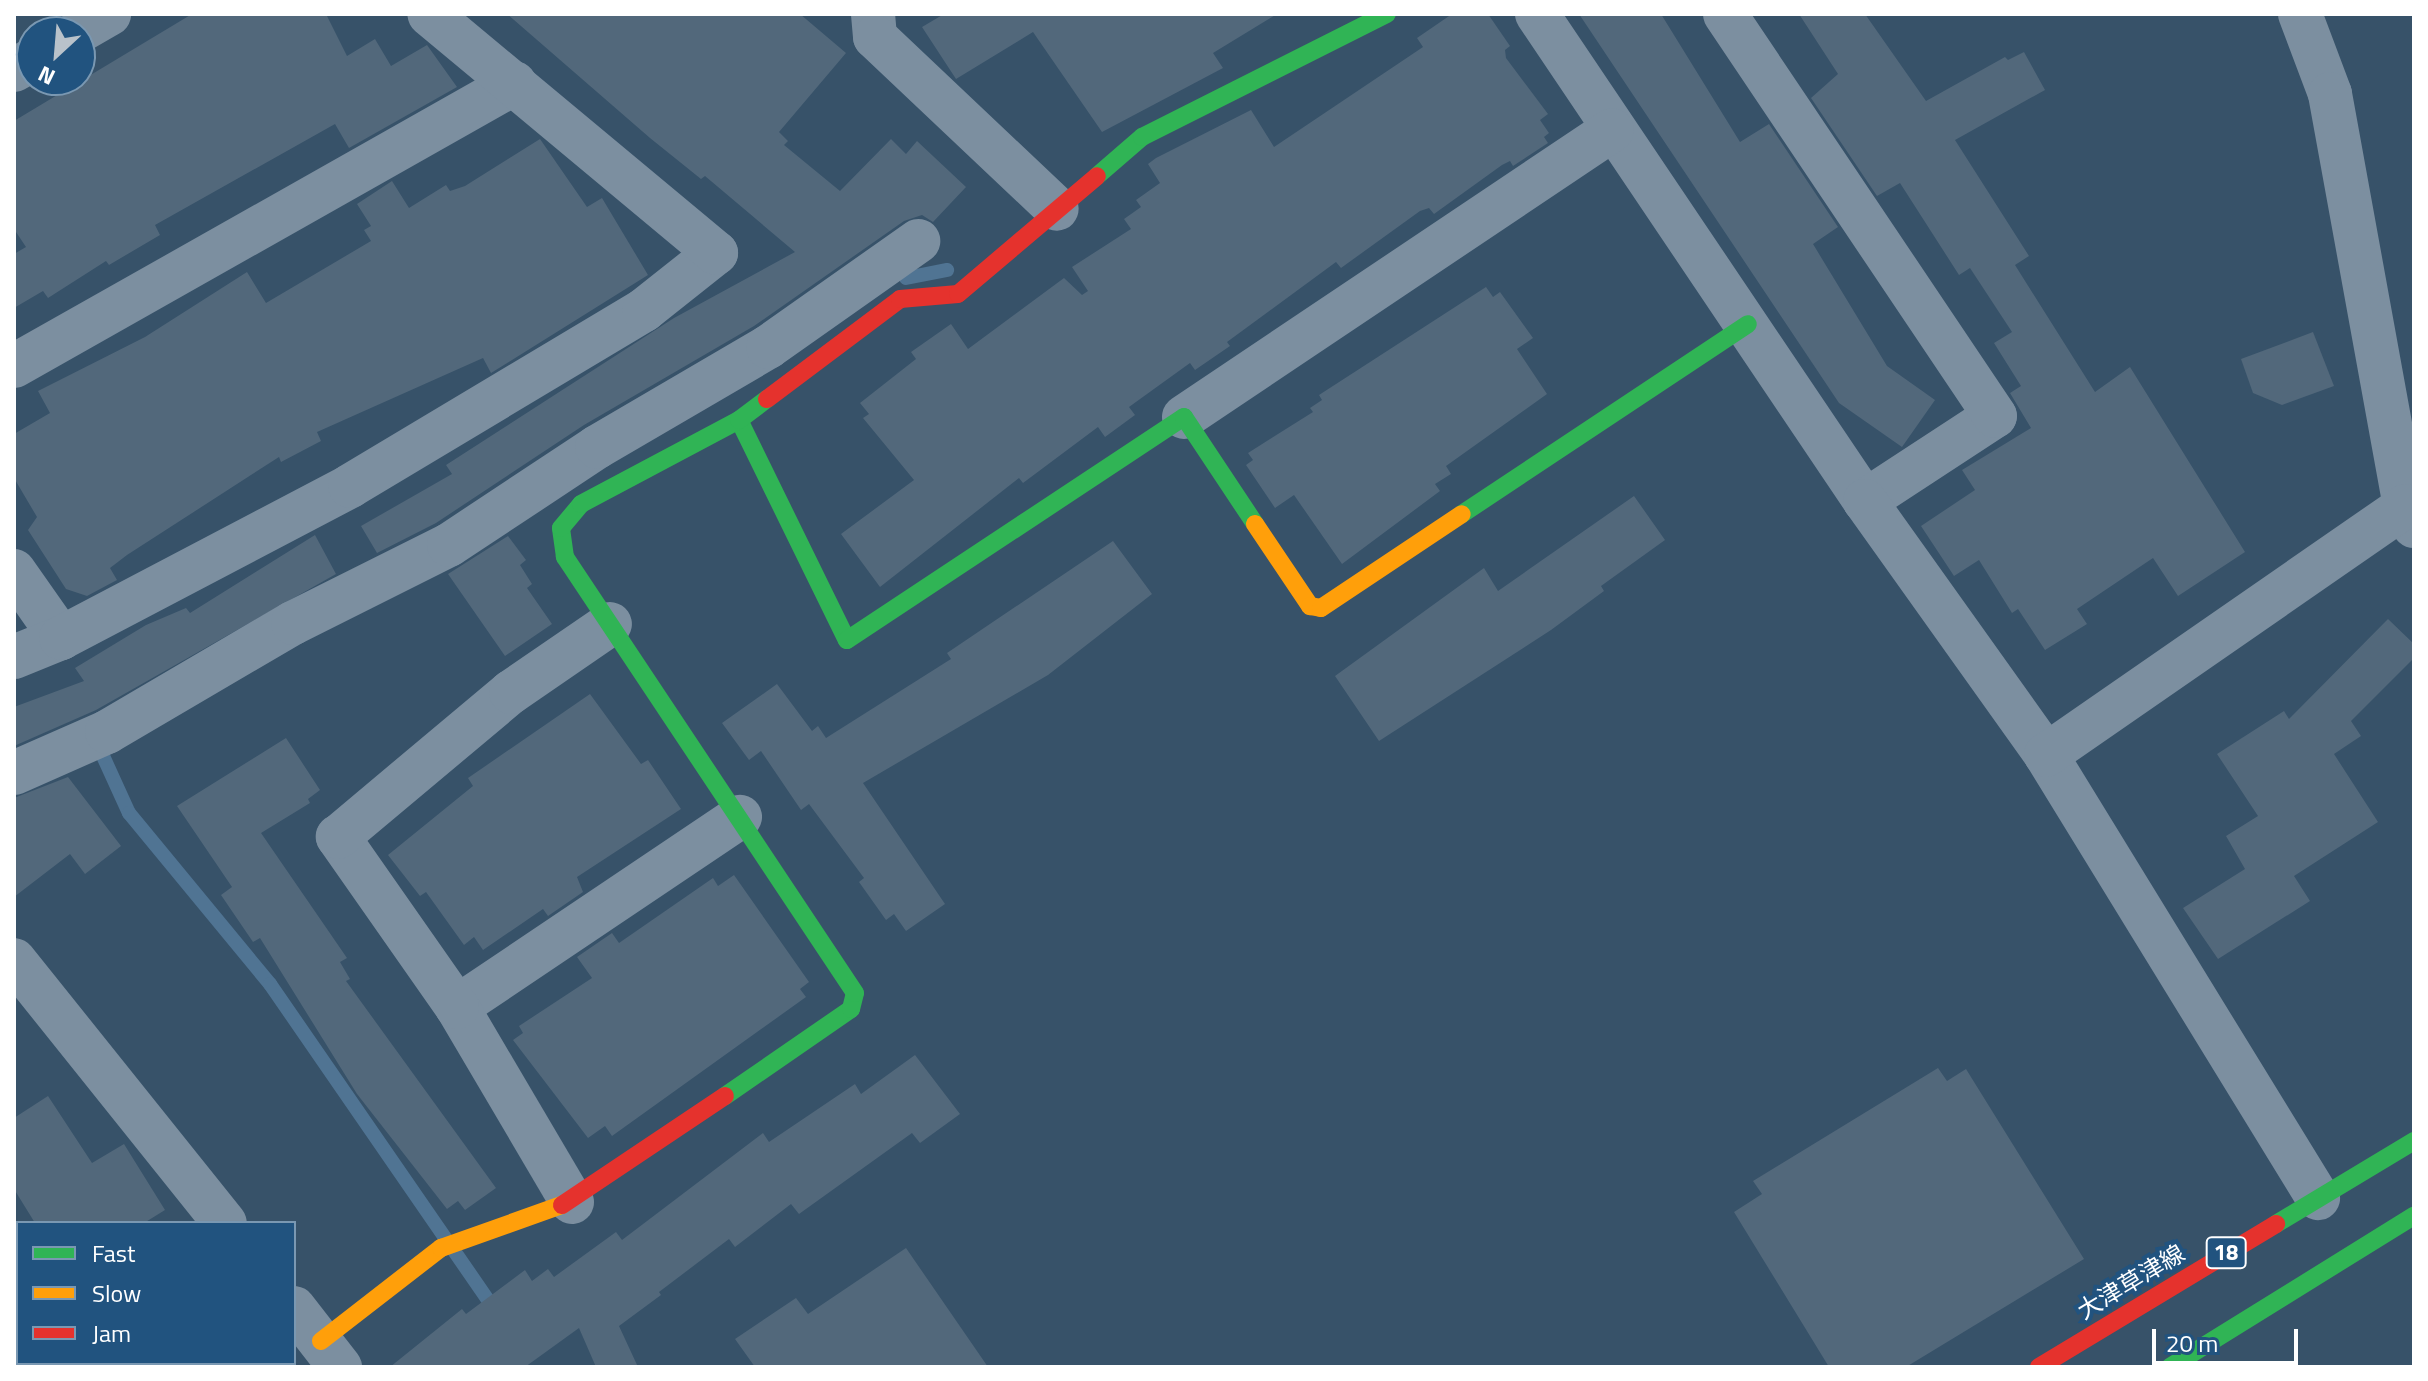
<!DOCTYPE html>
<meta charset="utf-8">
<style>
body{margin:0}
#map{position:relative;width:2428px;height:1381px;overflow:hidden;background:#375269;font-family:"Titillium Web","Noto Sans JP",sans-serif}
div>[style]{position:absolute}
.stream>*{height:14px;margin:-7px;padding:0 7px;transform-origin:7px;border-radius:7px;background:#507493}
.building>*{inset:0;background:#52687b}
.street>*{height:44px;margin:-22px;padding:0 22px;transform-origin:22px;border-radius:22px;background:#7c8fa0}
.fast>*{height:18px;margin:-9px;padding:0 9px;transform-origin:9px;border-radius:9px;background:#30b455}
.slow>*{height:18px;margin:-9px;padding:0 9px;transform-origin:9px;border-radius:9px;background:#ff9f0a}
.jam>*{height:18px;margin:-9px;padding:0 9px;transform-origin:9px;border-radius:9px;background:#e5322d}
span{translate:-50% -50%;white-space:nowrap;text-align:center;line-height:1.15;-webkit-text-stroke:8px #21537f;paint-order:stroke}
.shield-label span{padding:2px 6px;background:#21537f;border:2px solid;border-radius:6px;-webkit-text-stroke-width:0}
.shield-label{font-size:22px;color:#fff;font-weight:700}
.street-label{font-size:24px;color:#fff}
.frame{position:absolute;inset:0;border:16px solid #fff;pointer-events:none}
.legend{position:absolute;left:16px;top:1221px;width:280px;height:144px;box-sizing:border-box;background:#21537f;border:2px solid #7a98b2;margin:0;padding:10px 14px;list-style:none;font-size:24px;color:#fff}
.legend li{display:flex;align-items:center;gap:16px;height:40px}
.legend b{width:40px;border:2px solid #7a98b2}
.north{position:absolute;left:16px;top:16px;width:80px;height:80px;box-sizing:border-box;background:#21537f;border:2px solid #7a98b2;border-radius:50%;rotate:206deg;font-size:22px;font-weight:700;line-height:32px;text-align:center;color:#fff}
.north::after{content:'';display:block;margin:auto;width:28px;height:36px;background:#b9c2ca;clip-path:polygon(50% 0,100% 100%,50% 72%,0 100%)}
.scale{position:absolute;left:2152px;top:1329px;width:146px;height:36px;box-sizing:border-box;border:4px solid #fff;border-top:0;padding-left:10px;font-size:24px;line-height:28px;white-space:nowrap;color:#fff;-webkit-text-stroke:6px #21537f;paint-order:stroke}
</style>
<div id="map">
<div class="stream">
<i style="left:906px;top:278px;width:42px;rotate:-11deg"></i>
<i style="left:103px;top:756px;width:63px;rotate:65.5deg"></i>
<i style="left:129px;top:813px;width:222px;rotate:50.5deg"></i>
<i style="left:270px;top:984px;width:398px;rotate:55.4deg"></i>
</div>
<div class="building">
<i style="clip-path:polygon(192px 14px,326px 14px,347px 56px,375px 39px,391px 66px,427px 45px,457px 87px,349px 148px,335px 124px,155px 225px,160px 235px,109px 265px,106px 261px,48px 298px,43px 291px,14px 308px,14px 254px,26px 247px,14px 229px,14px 121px)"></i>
<i style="clip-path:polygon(507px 14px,800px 14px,846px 53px,779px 132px,788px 141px,784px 145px,840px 191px,891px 139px,906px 154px,917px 141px,966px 187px,933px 222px,922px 215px,904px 221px,754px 326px,584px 425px,436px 523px,377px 553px,361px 526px,452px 474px,446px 465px,674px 318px,795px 252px,705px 176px,701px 179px,650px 138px)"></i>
<i style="clip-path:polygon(944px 14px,1277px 14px,1213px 53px,1223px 68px,1102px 132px,1033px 32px,956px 79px,922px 27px)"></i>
<i style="clip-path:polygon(1452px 14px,1488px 14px,1510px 46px,1505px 50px,1506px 58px,1548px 114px,1540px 120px,1549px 133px,1544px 137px,1548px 143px,1513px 166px,1510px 161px,1502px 165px,1434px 214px,1429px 208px,1420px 211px,1341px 268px,1336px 262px,1227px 342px,1230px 346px,1195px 370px,1190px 363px,1129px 407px,1135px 415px,1105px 437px,1098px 427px,1023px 483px,1019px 478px,880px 587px,841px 534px,914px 480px,863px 418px,869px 414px,860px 403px,916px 359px,911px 352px,951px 324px,968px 349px,1064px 278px,1082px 295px,1088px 291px,1072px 267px,1131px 229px,1124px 219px,1141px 207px,1136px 200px,1160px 183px,1148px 164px,1156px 158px,1251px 110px,1274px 147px,1423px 47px,1417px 38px)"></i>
<i style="clip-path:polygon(1579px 14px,1661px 14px,1740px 142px,1769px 124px,1838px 227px,1813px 244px,1887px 366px,1935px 400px,1902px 447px,1839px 403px)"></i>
<i style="clip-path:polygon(1799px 14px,1865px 14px,1926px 101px,2005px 57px,2008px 60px,2024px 52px,2045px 90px,1955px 140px,2029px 256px,2015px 265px,2095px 392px,2130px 367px,2245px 552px,2178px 596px,2153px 558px,2077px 609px,2087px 624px,2045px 650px,2018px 609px,2012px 613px,1979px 560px,1954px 576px,1921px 526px,1975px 490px,1962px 470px,2031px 428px,2010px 393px,2021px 386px,1994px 343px,2012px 332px,1970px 268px,1959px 275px,1900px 183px,1877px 196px,1811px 98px,1838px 74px)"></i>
<i style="clip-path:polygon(540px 139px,587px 207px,602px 198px,648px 275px,491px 373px,483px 358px,317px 432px,321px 441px,281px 462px,279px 457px,127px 555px,110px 568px,117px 580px,87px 596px,66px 589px,28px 530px,37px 517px,14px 478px,14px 434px,50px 413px,38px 391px,145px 337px,247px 272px,266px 303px,371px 241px,364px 230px,371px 226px,357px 204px,392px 181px,409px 208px,446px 185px,450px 191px,465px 186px)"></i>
<i style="clip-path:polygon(1486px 287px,1493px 297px,1500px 292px,1533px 338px,1517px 349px,1547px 394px,1446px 466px,1451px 474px,1435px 484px,1440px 491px,1342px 564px,1294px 495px,1275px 508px,1246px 465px,1253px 460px,1248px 453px,1313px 412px,1310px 408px,1322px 400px,1319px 395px)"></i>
<i style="clip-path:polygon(2313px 332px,2334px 386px,2282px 405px,2253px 393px,2241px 359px)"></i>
<i style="clip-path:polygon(1634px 496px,1665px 540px,1601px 586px,1604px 591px,1551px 630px,1379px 741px,1335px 676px,1484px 568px,1498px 591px)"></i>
<i style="clip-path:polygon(315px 535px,336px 574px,96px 710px,14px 746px,14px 707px,84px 681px,75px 668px,146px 625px,186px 608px,190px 613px)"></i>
<i style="clip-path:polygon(508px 536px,526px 560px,520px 565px,532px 584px,527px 588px,552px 624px,505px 656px,448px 574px)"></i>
<i style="clip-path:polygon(1113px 541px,1152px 594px,1048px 675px,863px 783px,945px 904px,906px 931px,894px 914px,886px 920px,859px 882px,864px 878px,809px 804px,801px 810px,761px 751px,749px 760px,722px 723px,777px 684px,812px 731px,818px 726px,826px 738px,951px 659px,947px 653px)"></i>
<i style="clip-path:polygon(2388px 619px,2414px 644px,2414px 658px,2351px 721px,2361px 736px,2334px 754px,2378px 822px,2294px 876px,2310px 901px,2218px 959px,2183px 908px,2245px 869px,2226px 836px,2258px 816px,2217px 754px,2284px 711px,2289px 719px)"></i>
<i style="clip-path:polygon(590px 694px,641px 764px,648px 760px,681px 809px,577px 877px,583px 892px,548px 916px,543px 909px,483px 950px,474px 937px,464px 945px,426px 892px,420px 896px,388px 855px,473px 786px,468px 778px)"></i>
<i style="clip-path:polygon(286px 738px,320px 790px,308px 799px,310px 803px,261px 833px,347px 958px,340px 962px,350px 979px,346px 981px,496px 1188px,465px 1210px,458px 1201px,447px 1209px,357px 1094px,260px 938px,253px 942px,221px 895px,232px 887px,177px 806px)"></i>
<i style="clip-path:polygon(68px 777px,121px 846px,85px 874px,70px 854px,14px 897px,14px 798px)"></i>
<i style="clip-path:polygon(734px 875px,809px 982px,800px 989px,806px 997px,612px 1136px,605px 1126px,588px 1138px,513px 1040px,523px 1033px,519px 1026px,592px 978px,577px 957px,612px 933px,619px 943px,713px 878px,718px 886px)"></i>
<i style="clip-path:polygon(915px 1055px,960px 1114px,920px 1143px,912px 1133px,799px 1214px,791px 1204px,735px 1247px,729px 1239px,659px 1292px,661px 1295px,619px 1326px,638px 1367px,596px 1367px,579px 1328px,525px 1367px,390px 1367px,462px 1309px,466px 1314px,525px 1270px,532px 1281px,548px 1269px,554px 1277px,616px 1232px,622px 1240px,763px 1133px,769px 1142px,855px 1084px,861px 1094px)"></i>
<i style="clip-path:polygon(1938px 1068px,1947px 1081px,1966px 1069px,2084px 1259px,1906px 1367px,1829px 1367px,1734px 1212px,1762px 1194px,1753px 1181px)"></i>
<i style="clip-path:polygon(48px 1096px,92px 1163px,124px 1144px,165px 1210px,144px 1223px,35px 1223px,14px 1189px,14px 1118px)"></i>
<i style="clip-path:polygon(906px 1248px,988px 1367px,755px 1367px,735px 1339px,796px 1298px,808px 1314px)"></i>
</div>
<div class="street">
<i style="left:873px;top:14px;width:23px;rotate:85deg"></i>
<i style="left:875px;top:37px;width:250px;rotate:43.4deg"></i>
<i style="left:1537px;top:14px;width:587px;rotate:56.04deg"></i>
<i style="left:1865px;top:501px;width:155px;rotate:-33.2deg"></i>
<i style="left:1995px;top:416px;width:484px;rotate:-123.9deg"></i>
<i style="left:2300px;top:14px;width:85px;rotate:69.4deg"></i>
<i style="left:2330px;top:94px;width:419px;rotate:79.7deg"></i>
<i style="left:2405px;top:506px;width:22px;rotate:66deg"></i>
<i style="left:78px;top:32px;width:36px;rotate:-30deg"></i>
<i style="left:14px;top:70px;width:21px;rotate:-29deg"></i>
<i style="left:14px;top:366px;width:575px;rotate:-29.46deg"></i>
<i style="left:1184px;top:417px;width:515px;rotate:-33.84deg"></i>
<i style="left:1865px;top:501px;width:312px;rotate:54.5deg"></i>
<i style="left:2046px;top:755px;width:520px;rotate:58.45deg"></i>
<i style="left:14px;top:571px;width:82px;rotate:55deg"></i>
<i style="left:14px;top:657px;width:51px;rotate:-22deg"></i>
<i style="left:61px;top:638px;width:327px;rotate:-27.7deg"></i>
<i style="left:350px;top:486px;width:343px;rotate:-30.9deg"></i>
<i style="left:644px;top:310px;width:92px;rotate:-38.4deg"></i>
<i style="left:716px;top:253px;width:373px;rotate:-140.2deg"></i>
<i style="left:2046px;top:755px;width:437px;rotate:-34.7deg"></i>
<i style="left:14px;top:773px;width:102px;rotate:-23.8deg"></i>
<i style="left:107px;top:732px;width:216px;rotate:-30.4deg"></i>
<i style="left:293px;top:623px;width:174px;rotate:-26.6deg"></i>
<i style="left:449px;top:545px;width:178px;rotate:-33.5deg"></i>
<i style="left:597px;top:447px;width:198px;rotate:-30.3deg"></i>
<i style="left:768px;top:347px;width:184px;rotate:-35.2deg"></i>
<i style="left:14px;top:960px;width:337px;rotate:51.3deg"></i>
<i style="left:457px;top:1007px;width:341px;rotate:-33.9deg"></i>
<i style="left:572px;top:1202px;width:226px;rotate:-120.5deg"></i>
<i style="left:457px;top:1007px;width:208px;rotate:-125deg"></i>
<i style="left:338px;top:837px;width:226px;rotate:-40deg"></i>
<i style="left:511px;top:692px;width:120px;rotate:-34.5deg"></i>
<i style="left:294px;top:1308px;width:75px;rotate:52.1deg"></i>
</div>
<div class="fast">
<i style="left:1097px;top:176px;width:60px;rotate:-40.9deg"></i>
<i style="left:1142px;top:137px;width:274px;rotate:-26.7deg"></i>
<i style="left:739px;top:420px;width:245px;rotate:63.9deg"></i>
<i style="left:847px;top:640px;width:404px;rotate:-33.5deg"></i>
<i style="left:1184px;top:417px;width:128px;rotate:56.4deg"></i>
<i style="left:1462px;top:514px;width:343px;rotate:-33.6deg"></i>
<i style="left:725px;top:1096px;width:153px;rotate:-34.6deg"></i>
<i style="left:851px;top:1009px;width:16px;rotate:-76deg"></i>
<i style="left:855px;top:993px;width:524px;rotate:-123.63deg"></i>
<i style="left:565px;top:557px;width:29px;rotate:-98deg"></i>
<i style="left:561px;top:528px;width:31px;rotate:-50deg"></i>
<i style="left:581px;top:504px;width:179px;rotate:-28deg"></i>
<i style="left:739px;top:420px;width:35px;rotate:-37deg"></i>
<i style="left:2276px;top:1224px;width:161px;rotate:-31deg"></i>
<i style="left:2170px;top:1367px;width:287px;rotate:-31.8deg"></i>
</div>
<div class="slow">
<i style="left:1255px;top:524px;width:99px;rotate:56.1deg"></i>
<i style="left:1310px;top:606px;width:11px;rotate:10deg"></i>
<i style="left:1321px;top:608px;width:169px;rotate:-33.7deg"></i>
<i style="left:321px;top:1341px;width:152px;rotate:-37.8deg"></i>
<i style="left:441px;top:1248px;width:128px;rotate:-19.6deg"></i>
</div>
<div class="jam">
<i style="left:767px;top:399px;width:166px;rotate:-36.9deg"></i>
<i style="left:900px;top:299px;width:58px;rotate:-4.9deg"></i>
<i style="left:958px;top:294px;width:182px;rotate:-40.3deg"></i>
<i style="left:562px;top:1205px;width:196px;rotate:-33.8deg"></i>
<i style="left:2039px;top:1367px;width:277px;rotate:-31.1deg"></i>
</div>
<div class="shield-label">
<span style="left:2226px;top:1253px">18</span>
</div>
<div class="street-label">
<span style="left:2131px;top:1282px;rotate:-31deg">大津草津線</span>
</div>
<div class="frame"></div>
<ul class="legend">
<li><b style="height:10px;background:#30b455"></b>Fast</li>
<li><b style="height:10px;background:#ff9f0a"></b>Slow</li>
<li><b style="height:10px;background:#e5322d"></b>Jam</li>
</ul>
<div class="north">N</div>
<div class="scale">20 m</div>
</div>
